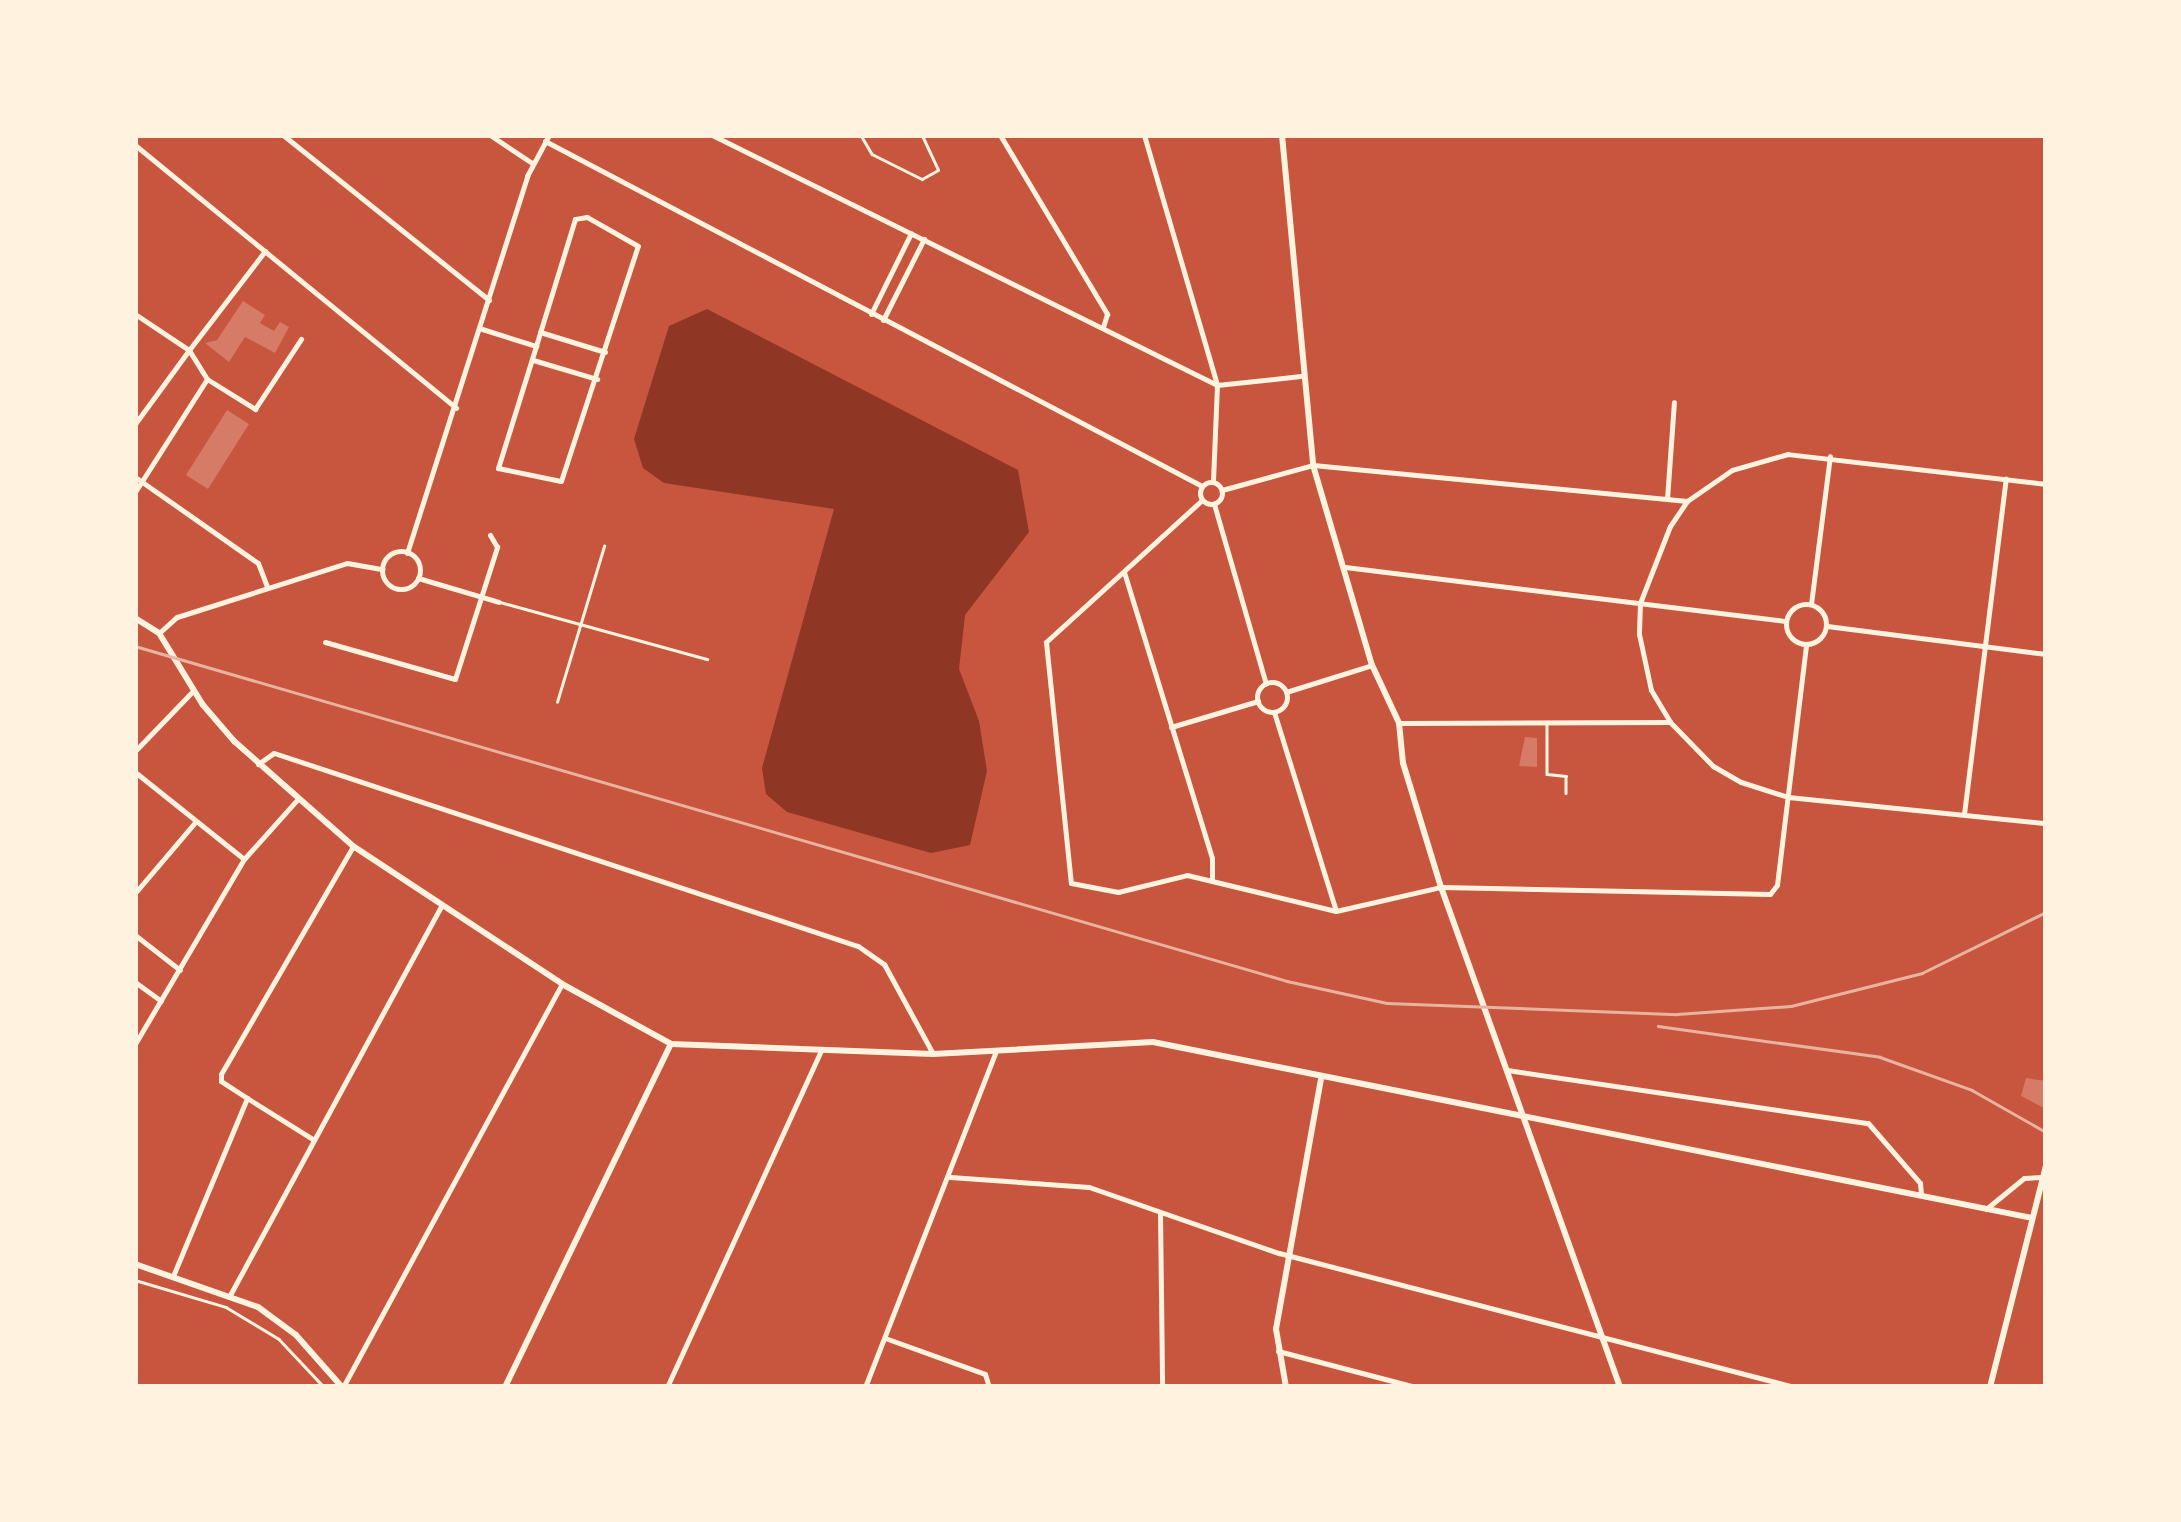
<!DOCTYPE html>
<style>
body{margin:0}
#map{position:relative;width:2181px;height:1522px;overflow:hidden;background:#c8553d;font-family:Manrope,sans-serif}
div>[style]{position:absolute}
.water>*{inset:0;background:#8f3625}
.building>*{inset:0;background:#d67c66}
.path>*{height:2.5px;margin:-1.25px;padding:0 1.25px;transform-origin:1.25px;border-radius:1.25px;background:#fff3e0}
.service>*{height:2.5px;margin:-1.25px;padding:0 1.25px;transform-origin:1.25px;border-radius:1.25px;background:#fff3e0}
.minor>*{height:5px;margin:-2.5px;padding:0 2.5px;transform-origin:2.5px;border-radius:2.5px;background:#fff3e0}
.minor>.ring{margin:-2.5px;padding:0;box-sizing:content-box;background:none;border:5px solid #fff3e0;border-radius:50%}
.tertiary>*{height:6px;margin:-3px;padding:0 3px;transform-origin:3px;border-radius:3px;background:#fff3e0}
.secondary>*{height:6px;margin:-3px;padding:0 3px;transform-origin:3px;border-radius:3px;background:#fff3e0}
.rail>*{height:2.5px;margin:-1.25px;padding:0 1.25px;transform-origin:1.25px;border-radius:1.25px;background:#e9b49f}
span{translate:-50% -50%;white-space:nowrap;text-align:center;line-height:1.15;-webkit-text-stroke:8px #fff3e0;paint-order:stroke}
.frame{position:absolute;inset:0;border:138px solid #fff3e0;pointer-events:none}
</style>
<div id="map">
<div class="water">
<i style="clip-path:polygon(707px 309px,1018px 470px,1029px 532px,965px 615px,959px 669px,979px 721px,987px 771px,970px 845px,931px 853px,787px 812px,766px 794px,762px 768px,834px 509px,664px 483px,643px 468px,634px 439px,669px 326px)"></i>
</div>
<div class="building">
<i style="clip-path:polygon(243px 301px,265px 315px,260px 323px,274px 331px,280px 322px,289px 327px,275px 353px,245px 337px,229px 362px,205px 343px,217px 340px)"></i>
<i style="clip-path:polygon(227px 410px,249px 424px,208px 489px,186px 475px)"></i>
<i style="clip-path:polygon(1525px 737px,1537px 738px,1537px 767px,1519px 766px)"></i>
<i style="clip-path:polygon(2026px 1078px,2046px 1081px,2044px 1108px,2021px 1096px)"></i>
</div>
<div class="path">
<i style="left:861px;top:135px;width:22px;rotate:60deg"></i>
<i style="left:872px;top:154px;width:56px;rotate:26.6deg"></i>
<i style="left:922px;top:179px;width:18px;rotate:-29deg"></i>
<i style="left:938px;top:170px;width:38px;rotate:-115deg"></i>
<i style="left:135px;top:1280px;width:95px;rotate:16.5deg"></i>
<i style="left:226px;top:1307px;width:62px;rotate:31.1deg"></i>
<i style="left:279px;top:1339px;width:66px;rotate:46.8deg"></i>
</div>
<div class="service">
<i style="left:500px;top:602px;width:215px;rotate:15.4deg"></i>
<i style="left:557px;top:702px;width:163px;rotate:-73.2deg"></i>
<i style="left:1547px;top:724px;width:50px;rotate:90deg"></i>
<i style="left:1547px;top:774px;width:19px;rotate:6deg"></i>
<i style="left:1566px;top:776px;width:17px;rotate:90deg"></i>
</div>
<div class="minor">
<i style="left:283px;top:135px;width:264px;rotate:38.7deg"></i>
<i style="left:490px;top:135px;width:50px;rotate:33.7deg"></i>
<i style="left:712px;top:135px;width:563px;rotate:26.34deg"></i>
<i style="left:1217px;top:385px;width:84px;rotate:-6.1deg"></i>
<i style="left:1000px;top:135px;width:209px;rotate:59.1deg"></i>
<i style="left:1107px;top:314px;width:14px;rotate:107deg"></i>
<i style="left:1144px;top:135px;width:260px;rotate:73.7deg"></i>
<i style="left:1217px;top:385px;width:97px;rotate:92.4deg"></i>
<i style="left:545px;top:141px;width:742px;rotate:27.7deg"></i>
<i style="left:135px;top:145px;width:415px;rotate:39.3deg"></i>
<i style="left:135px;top:314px;width:65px;rotate:33.7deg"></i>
<i style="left:189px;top:350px;width:92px;rotate:126.1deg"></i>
<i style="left:871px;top:314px;width:90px;rotate:-63.7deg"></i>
<i style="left:883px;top:320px;width:91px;rotate:-63.2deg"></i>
<i style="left:482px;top:329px;width:57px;rotate:17.5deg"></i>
<i style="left:536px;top:346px;width:128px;rotate:107.3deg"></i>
<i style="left:498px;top:468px;width:64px;rotate:11.7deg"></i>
<i style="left:561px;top:481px;width:247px;rotate:-71.9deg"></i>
<i style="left:638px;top:246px;width:59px;rotate:-150.4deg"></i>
<i style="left:587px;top:217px;width:12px;rotate:171deg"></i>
<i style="left:575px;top:219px;width:133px;rotate:107.1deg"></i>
<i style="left:540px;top:332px;width:68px;rotate:17.1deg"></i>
<i style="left:533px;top:360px;width:67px;rotate:16.5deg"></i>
<i style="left:207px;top:379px;width:57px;rotate:32deg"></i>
<i style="left:255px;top:409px;width:84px;rotate:-56.7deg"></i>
<i style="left:135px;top:477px;width:150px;rotate:35deg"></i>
<i style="left:258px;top:563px;width:26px;rotate:69deg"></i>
<i class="ring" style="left:1200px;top:482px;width:17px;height:17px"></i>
<i style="left:2046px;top:484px;width:260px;rotate:-173.4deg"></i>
<i style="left:1788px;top:454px;width:58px;rotate:164.1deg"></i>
<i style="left:1732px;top:470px;width:55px;rotate:145.4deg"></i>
<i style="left:1687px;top:501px;width:30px;rotate:124deg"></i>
<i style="left:1670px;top:526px;width:83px;rotate:111.3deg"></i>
<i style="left:1640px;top:603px;width:31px;rotate:92deg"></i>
<i style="left:1639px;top:634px;width:57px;rotate:77.9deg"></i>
<i style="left:1651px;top:690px;width:37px;rotate:59deg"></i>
<i style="left:1670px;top:722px;width:62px;rotate:45.7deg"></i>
<i style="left:1713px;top:766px;width:32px;rotate:30deg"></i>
<i style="left:1741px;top:782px;width:49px;rotate:17.7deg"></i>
<i style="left:1788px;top:797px;width:259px;rotate:5.8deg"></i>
<i style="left:1222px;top:490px;width:94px;rotate:-15.4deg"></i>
<i style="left:1313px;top:465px;width:376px;rotate:5.5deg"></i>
<i style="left:135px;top:492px;width:134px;rotate:-57.5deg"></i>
<i style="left:207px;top:379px;width:34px;rotate:-122deg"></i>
<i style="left:189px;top:350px;width:125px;rotate:-52.5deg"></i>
<i style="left:1667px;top:499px;width:97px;rotate:-85.9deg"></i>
<i style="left:1202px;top:500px;width:211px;rotate:137.7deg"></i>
<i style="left:1046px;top:642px;width:242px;rotate:84.1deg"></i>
<i style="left:1071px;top:883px;width:48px;rotate:10.8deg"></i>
<i style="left:1118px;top:892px;width:71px;rotate:-13.8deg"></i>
<i style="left:1187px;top:875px;width:153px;rotate:13.6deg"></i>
<i style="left:1336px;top:911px;width:108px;rotate:-12.9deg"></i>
<i style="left:1441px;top:887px;width:329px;rotate:1.2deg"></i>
<i style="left:1770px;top:894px;width:11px;rotate:-52deg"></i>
<i style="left:1777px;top:885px;width:243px;rotate:-83.1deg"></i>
<i style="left:1214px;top:504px;width:187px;rotate:73.9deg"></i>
<i class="ring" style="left:382px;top:551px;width:33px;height:33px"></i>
<i style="left:407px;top:553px;width:396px;rotate:-72.3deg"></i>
<i style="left:527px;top:176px;width:47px;rotate:-61.8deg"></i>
<i style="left:1345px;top:567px;width:444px;rotate:7deg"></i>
<i style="left:1124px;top:572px;width:299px;rotate:72.9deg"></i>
<i style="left:1212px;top:858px;width:23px;rotate:90deg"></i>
<i style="left:418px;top:578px;width:84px;rotate:16.5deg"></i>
<i class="ring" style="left:1786px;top:604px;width:35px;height:35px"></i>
<i style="left:1811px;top:604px;width:149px;rotate:-82.7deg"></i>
<i style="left:1827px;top:626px;width:221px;rotate:7.3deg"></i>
<i style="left:159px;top:633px;width:24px;rotate:-42deg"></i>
<i style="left:177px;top:617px;width:178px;rotate:-17.6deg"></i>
<i style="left:347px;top:563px;width:36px;rotate:10deg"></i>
<i style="left:325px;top:642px;width:135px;rotate:15.9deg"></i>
<i style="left:455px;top:679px;width:139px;rotate:-72.3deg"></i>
<i style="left:497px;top:547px;width:14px;rotate:-120deg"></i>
<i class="ring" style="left:1257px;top:682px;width:25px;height:25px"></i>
<i style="left:1286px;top:692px;width:90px;rotate:-17.4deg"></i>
<i style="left:1274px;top:712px;width:208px;rotate:72.7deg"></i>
<i style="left:1399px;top:723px;width:271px;rotate:-0.2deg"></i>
<i style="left:1171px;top:727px;width:91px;rotate:-16.6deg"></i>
<i style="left:135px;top:751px;width:83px;rotate:-46deg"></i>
<i style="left:258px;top:764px;width:19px;rotate:-35deg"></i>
<i style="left:274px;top:753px;width:615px;rotate:18.29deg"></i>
<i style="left:858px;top:946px;width:32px;rotate:35deg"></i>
<i style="left:884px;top:964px;width:102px;rotate:61.4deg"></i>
<i style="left:135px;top:772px;width:139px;rotate:38.6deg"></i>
<i style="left:1964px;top:814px;width:338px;rotate:-82.9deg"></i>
<i style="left:135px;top:893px;width:94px;rotate:-49.7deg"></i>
<i style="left:135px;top:935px;width:57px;rotate:37.9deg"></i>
<i style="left:135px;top:982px;width:32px;rotate:36deg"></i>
<i style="left:135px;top:1044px;width:215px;rotate:-59.5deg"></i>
<i style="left:244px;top:859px;width:79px;rotate:-48.1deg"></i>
<i style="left:1507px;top:1070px;width:365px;rotate:8.4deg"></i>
<i style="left:1868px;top:1123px;width:79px;rotate:49.1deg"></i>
<i style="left:1920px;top:1183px;width:12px;rotate:85deg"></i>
<i style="left:247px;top:1098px;width:79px;rotate:32.1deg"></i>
<i style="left:950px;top:1177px;width:139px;rotate:4.1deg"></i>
<i style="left:1089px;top:1187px;width:201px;rotate:19.2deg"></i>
<i style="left:1279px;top:1253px;width:532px;rotate:14.58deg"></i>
<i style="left:1986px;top:1209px;width:49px;rotate:-39.2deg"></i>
<i style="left:2024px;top:1178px;width:18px;rotate:-3deg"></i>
<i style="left:1160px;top:1212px;width:175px;rotate:89.3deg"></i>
<i style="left:173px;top:1276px;width:193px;rotate:-67.4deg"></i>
<i style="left:247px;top:1098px;width:31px;rotate:-147deg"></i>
<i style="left:221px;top:1081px;width:7px;rotate:-90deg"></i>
<i style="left:221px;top:1074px;width:263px;rotate:-59.9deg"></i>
<i style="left:230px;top:1295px;width:442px;rotate:-61.5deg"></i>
<i style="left:885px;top:1338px;width:106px;rotate:19.8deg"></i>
<i style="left:985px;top:1374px;width:14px;rotate:73deg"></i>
<i style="left:1278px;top:1351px;width:142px;rotate:14.7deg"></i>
<i style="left:343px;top:1387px;width:459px;rotate:-61.5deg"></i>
<i style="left:667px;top:1387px;width:370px;rotate:-65.4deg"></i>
<i style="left:865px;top:1387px;width:358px;rotate:-68.7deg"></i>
</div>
<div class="tertiary">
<i style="left:1282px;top:135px;width:331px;rotate:84.6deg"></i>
<i style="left:1313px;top:465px;width:209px;rotate:73.6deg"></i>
<i style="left:1372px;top:665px;width:64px;rotate:65deg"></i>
<i style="left:1399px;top:723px;width:40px;rotate:84.3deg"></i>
<i style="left:1403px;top:763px;width:130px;rotate:73deg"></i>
<i style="left:1441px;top:887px;width:531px;rotate:70.3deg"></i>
<i style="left:135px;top:618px;width:28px;rotate:32deg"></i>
<i style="left:159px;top:633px;width:84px;rotate:58.6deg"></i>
<i style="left:203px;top:705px;width:48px;rotate:49.3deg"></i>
<i style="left:234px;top:741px;width:159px;rotate:41.4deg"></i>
<i style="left:353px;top:846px;width:250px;rotate:33.4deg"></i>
<i style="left:562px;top:984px;width:124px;rotate:28.8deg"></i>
<i style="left:671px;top:1044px;width:262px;rotate:2.2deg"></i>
<i style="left:933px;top:1054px;width:220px;rotate:-3.1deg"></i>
<i style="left:1153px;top:1042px;width:896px;rotate:11.32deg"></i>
<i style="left:135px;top:1264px;width:130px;rotate:19.3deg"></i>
<i style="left:258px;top:1307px;width:47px;rotate:36.4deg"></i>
<i style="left:296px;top:1335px;width:69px;rotate:48.5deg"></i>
<i style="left:505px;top:1387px;width:381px;rotate:-64.2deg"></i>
<i style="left:1286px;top:1387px;width:59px;rotate:-99.8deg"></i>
<i style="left:1276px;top:1329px;width:253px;rotate:-79.8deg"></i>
</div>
<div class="secondary">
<i style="left:1990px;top:1387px;width:229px;rotate:-75.8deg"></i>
</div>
<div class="rail">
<i style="left:135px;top:646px;width:1200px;rotate:16.21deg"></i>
<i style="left:1287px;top:981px;width:102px;rotate:12.4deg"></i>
<i style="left:1387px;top:1003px;width:290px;rotate:2.2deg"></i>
<i style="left:1677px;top:1014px;width:114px;rotate:-4deg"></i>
<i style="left:1791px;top:1006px;width:135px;rotate:-14.1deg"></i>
<i style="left:1922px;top:973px;width:138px;rotate:-26.2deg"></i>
<i style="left:1658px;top:1026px;width:224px;rotate:7.9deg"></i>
<i style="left:1880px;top:1057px;width:98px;rotate:19.7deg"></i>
<i style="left:1972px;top:1090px;width:85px;rotate:29.6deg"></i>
</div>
<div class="frame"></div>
</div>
